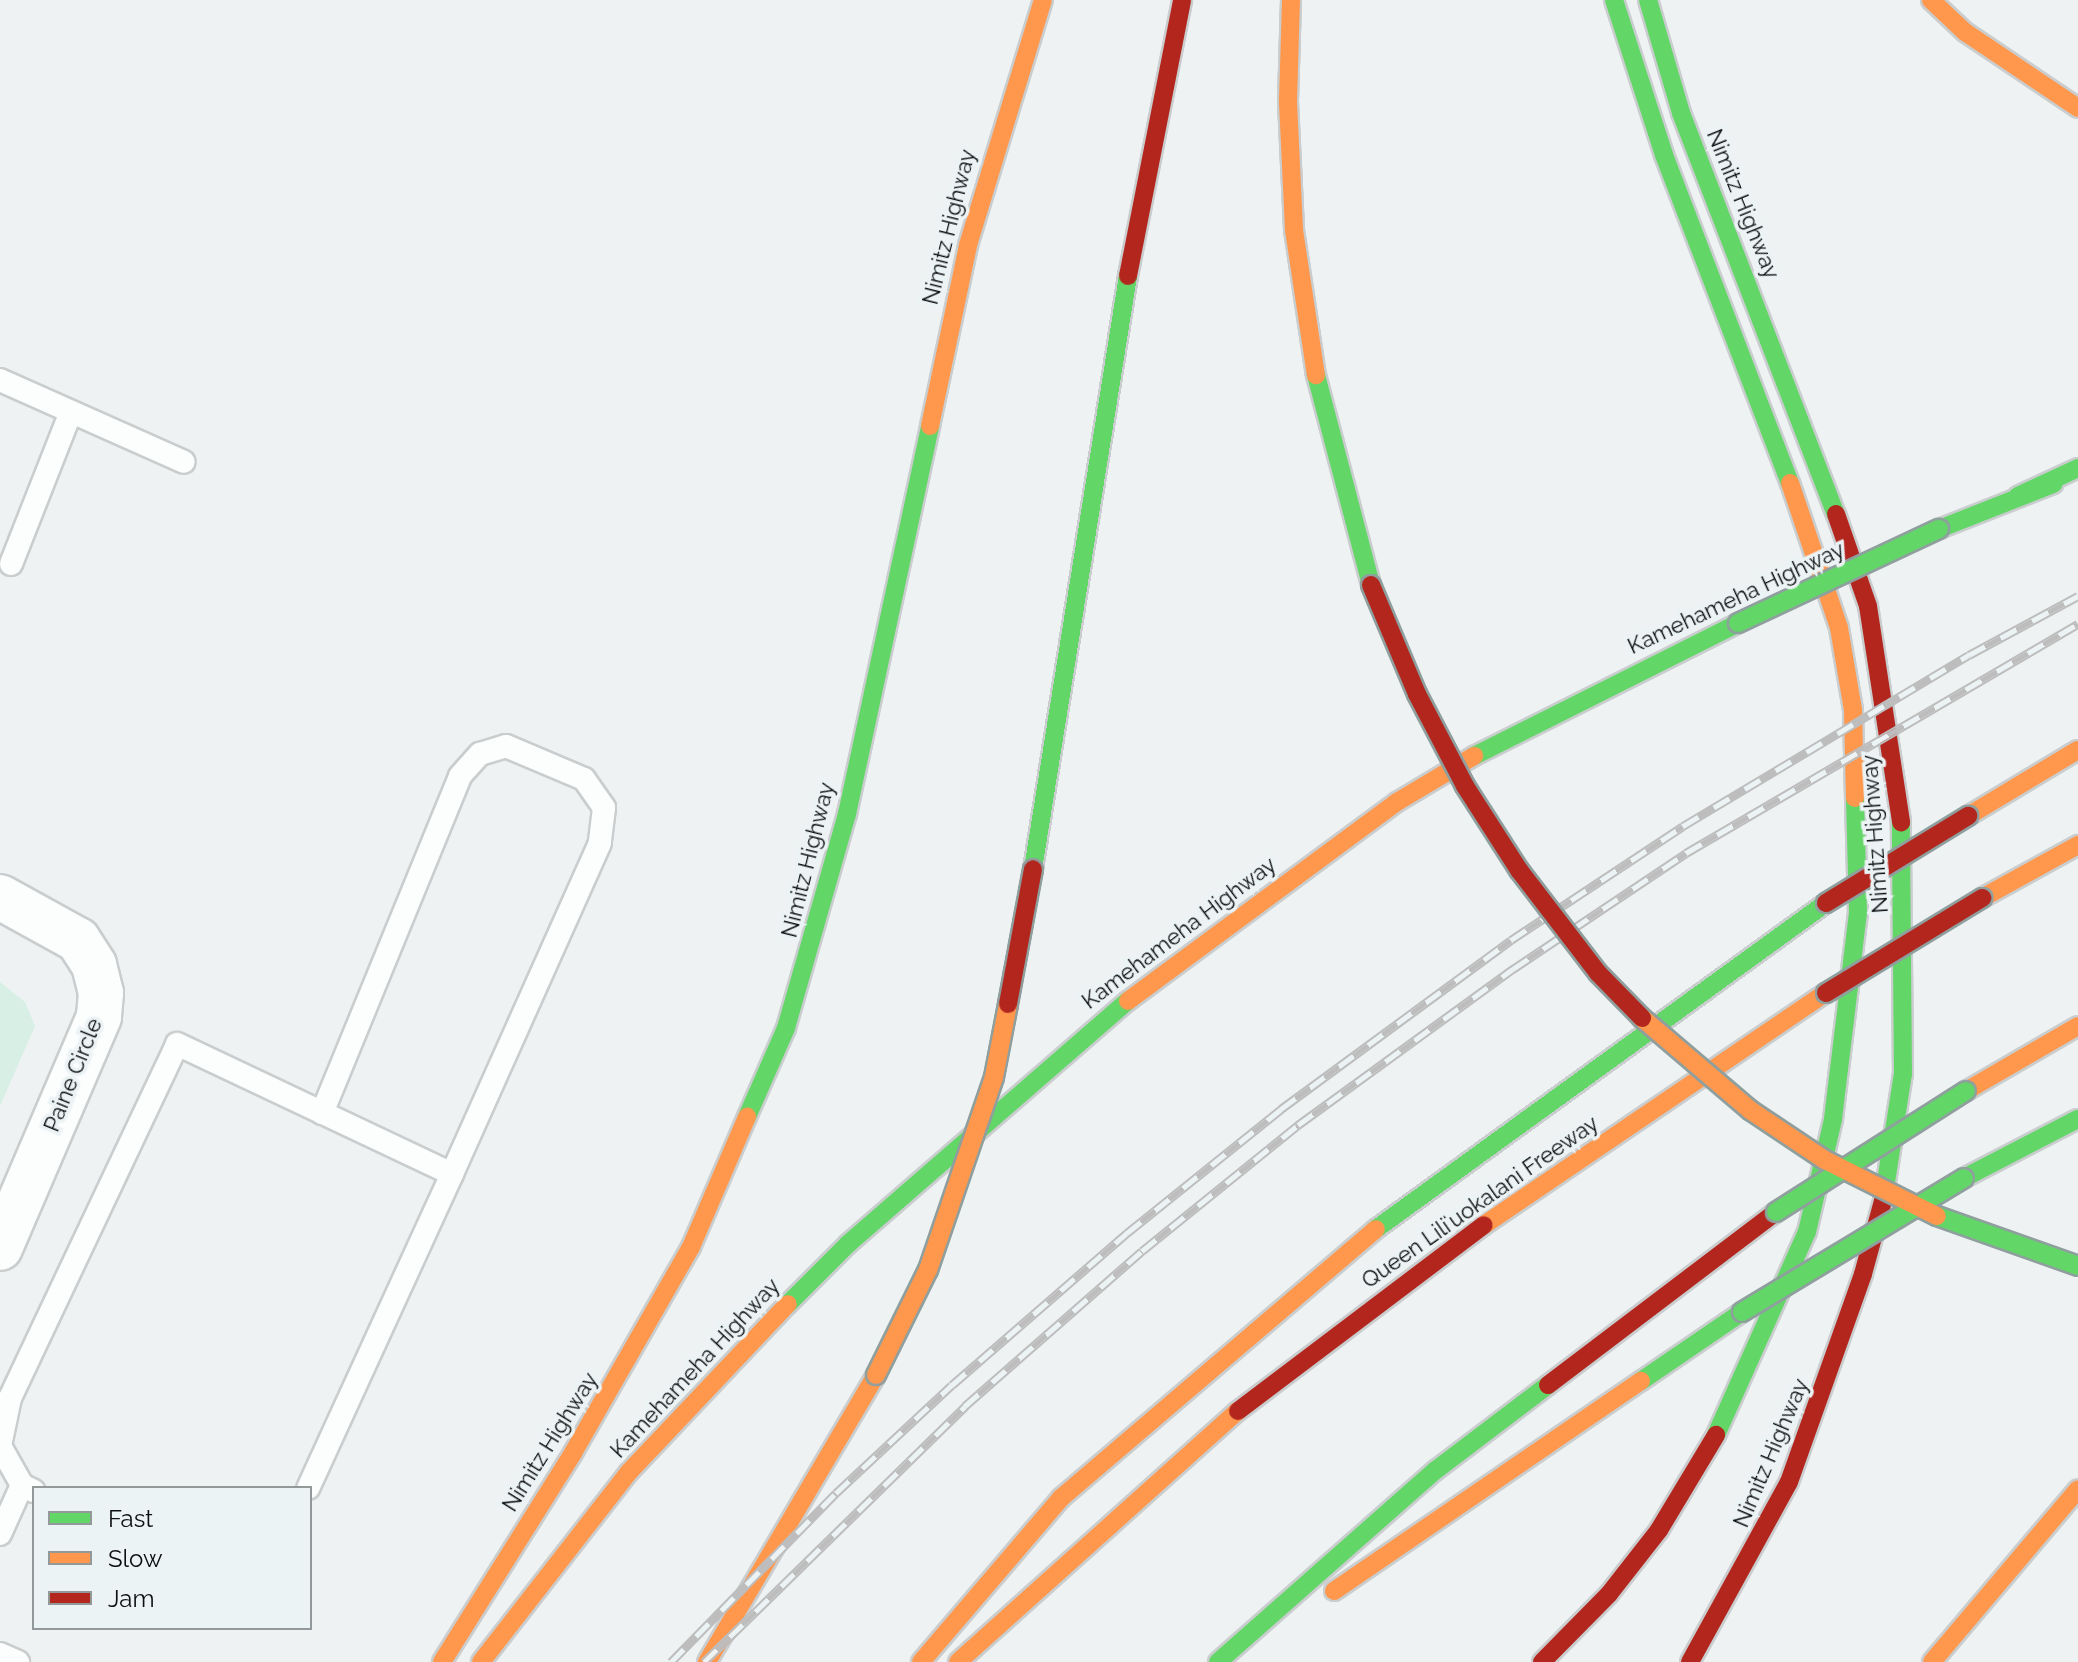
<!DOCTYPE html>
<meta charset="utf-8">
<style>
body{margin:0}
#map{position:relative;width:2078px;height:1662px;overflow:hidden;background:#eef2f3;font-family:Raleway,sans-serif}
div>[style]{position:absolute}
.green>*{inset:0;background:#d7efe4}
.roads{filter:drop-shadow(2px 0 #cacdce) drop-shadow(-2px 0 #cacdce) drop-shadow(0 2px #cacdce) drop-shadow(0 -2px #cacdce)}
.lane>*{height:22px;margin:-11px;padding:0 11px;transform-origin:11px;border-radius:11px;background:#fcfdfd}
.street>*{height:44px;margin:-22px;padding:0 22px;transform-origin:22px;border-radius:22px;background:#fcfdfd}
.fast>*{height:18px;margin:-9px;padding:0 9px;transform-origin:9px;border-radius:9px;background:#63d668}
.slow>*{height:18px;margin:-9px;padding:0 9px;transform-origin:9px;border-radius:9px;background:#ff974d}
.jam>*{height:18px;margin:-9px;padding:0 9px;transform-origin:9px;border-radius:9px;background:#b3261e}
.rail>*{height:9px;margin-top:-4.5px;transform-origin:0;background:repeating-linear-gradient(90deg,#ecf3f5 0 18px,#bdbdbd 0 36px);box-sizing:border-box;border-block:2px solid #bdbdbd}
.bridges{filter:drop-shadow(2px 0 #8f9f9e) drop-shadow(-2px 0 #8f9f9e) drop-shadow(0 2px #8f9f9e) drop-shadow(0 -2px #8f9f9e)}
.fast-bridge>*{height:18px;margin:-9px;padding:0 9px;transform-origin:9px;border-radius:9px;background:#63d668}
.slow-bridge>*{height:18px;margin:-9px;padding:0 9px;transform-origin:9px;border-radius:9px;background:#ff974d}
.jam-bridge>*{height:18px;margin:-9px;padding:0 9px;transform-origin:9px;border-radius:9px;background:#b3261e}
span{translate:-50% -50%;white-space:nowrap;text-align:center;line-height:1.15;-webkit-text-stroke:7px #ecf3f5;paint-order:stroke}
.street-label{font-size:22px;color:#0d1010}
.legend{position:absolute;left:32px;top:1486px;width:280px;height:144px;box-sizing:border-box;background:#ecf3f5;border:2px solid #939899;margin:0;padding:10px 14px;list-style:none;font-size:24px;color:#0d1010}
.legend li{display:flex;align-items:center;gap:16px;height:40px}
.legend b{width:40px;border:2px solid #939899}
</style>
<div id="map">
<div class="green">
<i style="clip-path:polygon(0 982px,25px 1002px,35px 1026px,0 1106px)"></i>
</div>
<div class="roads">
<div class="lane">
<i style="left:0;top:380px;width:201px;rotate:24deg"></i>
<i style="left:11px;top:564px;width:163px;rotate:-68.5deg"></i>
<i style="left:322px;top:1113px;width:364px;rotate:-67.7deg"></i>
<i style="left:460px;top:776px;width:30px;rotate:-48deg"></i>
<i style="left:480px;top:754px;width:27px;rotate:-17deg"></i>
<i style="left:506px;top:746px;width:85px;rotate:22.9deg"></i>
<i style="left:584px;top:779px;width:35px;rotate:55deg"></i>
<i style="left:604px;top:808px;width:35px;rotate:97deg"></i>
<i style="left:600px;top:843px;width:363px;rotate:114.1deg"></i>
<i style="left:0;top:1446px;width:49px;rotate:-78.2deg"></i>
<i style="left:10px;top:1398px;width:391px;rotate:-64.7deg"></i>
<i style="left:177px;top:1044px;width:304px;rotate:25.3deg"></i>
<i style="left:452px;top:1174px;width:345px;rotate:114.6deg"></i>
<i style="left:0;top:1446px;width:45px;rotate:60.6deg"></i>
<i style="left:22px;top:1485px;width:13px;rotate:27deg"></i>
<i style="left:0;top:1534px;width:54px;rotate:-65.8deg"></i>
<i style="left:0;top:1654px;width:20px;rotate:24deg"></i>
</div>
<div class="street">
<i style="left:0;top:897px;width:89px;rotate:28.9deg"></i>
<i style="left:78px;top:940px;width:30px;rotate:57deg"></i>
<i style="left:94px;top:965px;width:29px;rotate:76deg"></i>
<i style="left:101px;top:993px;width:24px;rotate:95deg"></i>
<i style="left:99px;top:1017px;width:251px;rotate:113.2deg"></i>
</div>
<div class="fast">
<i style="left:1614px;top:0;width:163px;rotate:72.1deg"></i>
<i style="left:1664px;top:155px;width:351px;rotate:69deg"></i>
<i style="left:1648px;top:0;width:118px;rotate:73.7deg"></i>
<i style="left:1681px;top:113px;width:430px;rotate:68.9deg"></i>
<i style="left:1316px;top:375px;width:217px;rotate:75.3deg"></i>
<i style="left:2018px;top:496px;width:66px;rotate:-25deg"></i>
<i style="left:1939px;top:529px;width:123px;rotate:-21.5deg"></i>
<i style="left:1474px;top:756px;width:296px;rotate:-26.7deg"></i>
<i style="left:1033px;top:869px;width:601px;rotate:-80.9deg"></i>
<i style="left:747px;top:1117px;width:97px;rotate:-66.3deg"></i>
<i style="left:786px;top:1028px;width:223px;rotate:-74.1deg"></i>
<i style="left:847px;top:814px;width:397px;rotate:-77.9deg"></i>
<i style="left:1964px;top:1178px;width:128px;rotate:-27.4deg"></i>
<i style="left:1883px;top:1201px;width:129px;rotate:-81.1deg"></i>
<i style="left:1903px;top:1074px;width:252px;rotate:-90.5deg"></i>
<i style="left:1376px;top:1229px;width:556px;rotate:-35.92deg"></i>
<i style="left:788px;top:1304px;width:85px;rotate:-45deg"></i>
<i style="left:848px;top:1244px;width:371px;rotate:-41deg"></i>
<i style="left:1641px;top:1381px;width:122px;rotate:-34.3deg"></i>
<i style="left:1716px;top:1435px;width:222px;rotate:-65.9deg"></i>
<i style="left:1807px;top:1232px;width:116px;rotate:-77deg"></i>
<i style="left:1833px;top:1119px;width:208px;rotate:-83.1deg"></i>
<i style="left:1858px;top:913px;width:115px;rotate:-91.5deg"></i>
<i style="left:1218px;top:1662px;width:290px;rotate:-41.4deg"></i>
<i style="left:1436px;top:1470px;width:141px;rotate:-37.2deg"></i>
</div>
<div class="slow">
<i style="left:1291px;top:0;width:102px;rotate:91.7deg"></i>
<i style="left:1288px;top:102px;width:128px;rotate:87.3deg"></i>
<i style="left:1294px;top:230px;width:147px;rotate:81.4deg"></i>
<i style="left:1931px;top:0;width:47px;rotate:43.3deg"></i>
<i style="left:1965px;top:32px;width:136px;rotate:33.9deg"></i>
<i style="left:930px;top:426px;width:185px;rotate:-78.1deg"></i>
<i style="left:968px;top:245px;width:256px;rotate:-73deg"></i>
<i style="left:1790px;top:483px;width:153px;rotate:71.3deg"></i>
<i style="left:1839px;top:628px;width:83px;rotate:80.3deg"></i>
<i style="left:1853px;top:710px;width:88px;rotate:88.7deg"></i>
<i style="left:1968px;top:816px;width:128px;rotate:-31deg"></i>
<i style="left:1982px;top:898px;width:110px;rotate:-28.9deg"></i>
<i style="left:1128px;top:1001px;width:335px;rotate:-36.5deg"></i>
<i style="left:1397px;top:802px;width:90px;rotate:-30.9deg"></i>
<i style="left:1966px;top:1091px;width:129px;rotate:-30.1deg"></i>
<i style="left:1484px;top:1225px;width:413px;rotate:-34.2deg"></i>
<i style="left:1334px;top:1591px;width:372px;rotate:-34.4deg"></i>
<i style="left:442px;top:1662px;width:247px;rotate:-57.9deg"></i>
<i style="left:573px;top:1453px;width:237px;rotate:-60.2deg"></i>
<i style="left:691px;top:1247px;width:142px;rotate:-66.7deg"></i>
<i style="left:481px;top:1662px;width:241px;rotate:-52.1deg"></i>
<i style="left:629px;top:1472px;width:231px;rotate:-46.6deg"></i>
<i style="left:707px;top:1662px;width:333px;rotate:-59.5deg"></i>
<i style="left:921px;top:1662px;width:216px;rotate:-49.5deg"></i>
<i style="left:1061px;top:1498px;width:414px;rotate:-40.5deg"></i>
<i style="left:958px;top:1662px;width:376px;rotate:-41.9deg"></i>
<i style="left:1932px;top:1662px;width:226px;rotate:-49.8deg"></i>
</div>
<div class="jam">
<i style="left:1128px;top:276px;width:281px;rotate:-78.9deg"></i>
<i style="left:1836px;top:514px;width:97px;rotate:70.8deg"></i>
<i style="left:1868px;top:606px;width:219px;rotate:81.3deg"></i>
<i style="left:1548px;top:1385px;width:286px;rotate:-37.2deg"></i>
<i style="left:1238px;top:1411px;width:308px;rotate:-37.1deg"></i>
<i style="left:1542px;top:1662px;width:95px;rotate:-45.4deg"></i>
<i style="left:1609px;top:1594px;width:81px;rotate:-52deg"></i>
<i style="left:1659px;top:1530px;width:111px;rotate:-59deg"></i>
<i style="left:1690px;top:1662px;width:205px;rotate:-61.2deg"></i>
<i style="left:1789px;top:1482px;width:221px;rotate:-70.4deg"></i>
<i style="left:1863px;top:1274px;width:76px;rotate:-74.7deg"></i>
</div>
</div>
<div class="rail">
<i style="left:671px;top:1662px;width:236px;rotate:-45.7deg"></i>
<i style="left:836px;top:1493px;width:158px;rotate:-43deg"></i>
<i style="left:952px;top:1385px;width:232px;rotate:-41deg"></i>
<i style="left:1127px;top:1233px;width:198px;rotate:-38.8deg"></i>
<i style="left:1281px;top:1109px;width:285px;rotate:-36.3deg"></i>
<i style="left:1511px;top:940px;width:206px;rotate:-33.5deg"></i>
<i style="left:1683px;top:826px;width:333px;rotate:-30.9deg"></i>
<i style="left:1969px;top:655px;width:124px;rotate:-28.4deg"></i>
<i style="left:704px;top:1662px;width:366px;rotate:-44.4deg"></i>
<i style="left:965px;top:1406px;width:235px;rotate:-41.2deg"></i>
<i style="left:1142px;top:1251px;width:201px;rotate:-38.9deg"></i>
<i style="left:1298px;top:1125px;width:266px;rotate:-36deg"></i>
<i style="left:1513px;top:969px;width:208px;rotate:-33.8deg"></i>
<i style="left:1686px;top:853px;width:454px;rotate:-30.3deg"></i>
</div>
<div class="bridges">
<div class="fast-bridge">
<i style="left:1738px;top:623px;width:222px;rotate:-25.1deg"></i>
<i style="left:1776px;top:1212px;width:225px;rotate:-32.5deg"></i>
<i style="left:1937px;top:1216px;width:150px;rotate:19.5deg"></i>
<i style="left:1742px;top:1312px;width:259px;rotate:-31.1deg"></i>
</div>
<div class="slow-bridge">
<i style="left:1642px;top:1018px;width:142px;rotate:40.4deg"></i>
<i style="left:1750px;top:1110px;width:90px;rotate:33.7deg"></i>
<i style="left:1825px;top:1160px;width:125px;rotate:26.6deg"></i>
<i style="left:876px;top:1375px;width:117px;rotate:-63.7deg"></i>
<i style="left:928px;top:1270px;width:204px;rotate:-71.1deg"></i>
<i style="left:994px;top:1077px;width:74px;rotate:-79.1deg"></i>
</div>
<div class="jam-bridge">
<i style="left:1371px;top:585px;width:118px;rotate:67.1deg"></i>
<i style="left:1417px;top:694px;width:104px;rotate:62.4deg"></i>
<i style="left:1465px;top:786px;width:100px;rotate:57.3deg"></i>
<i style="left:1519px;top:870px;width:130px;rotate:52.5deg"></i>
<i style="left:1598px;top:973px;width:63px;rotate:45.6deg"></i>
<i style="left:1826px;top:903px;width:167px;rotate:-31.5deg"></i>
<i style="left:1826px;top:993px;width:183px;rotate:-31.3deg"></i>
<i style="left:1008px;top:1004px;width:137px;rotate:-79.5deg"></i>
</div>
</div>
<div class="street-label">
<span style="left:1743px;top:204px;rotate:68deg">Nimitz Highway</span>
<span style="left:949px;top:227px;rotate:-76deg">Nimitz Highway</span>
<span style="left:1736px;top:598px;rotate:-25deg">Kamehameha Highway</span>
<span style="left:1875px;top:834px;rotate:-94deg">Nimitz Highway</span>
<span style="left:808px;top:860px;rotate:-76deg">Nimitz Highway</span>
<span style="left:1179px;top:933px;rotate:-37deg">Kamehameha Highway</span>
<span style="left:73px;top:1075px;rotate:-68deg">Paine Circle</span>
<span style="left:1480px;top:1202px;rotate:-35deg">Queen Liliʻuokalani Freeway</span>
<span style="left:695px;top:1368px;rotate:-47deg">Kamehameha Highway</span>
<span style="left:550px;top:1442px;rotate:-58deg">Nimitz Highway</span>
<span style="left:1771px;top:1453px;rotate:-67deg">Nimitz Highway</span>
</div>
<ul class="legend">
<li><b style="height:10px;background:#63d668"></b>Fast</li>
<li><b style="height:10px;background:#ff974d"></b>Slow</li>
<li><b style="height:10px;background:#b3261e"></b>Jam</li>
</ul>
</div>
